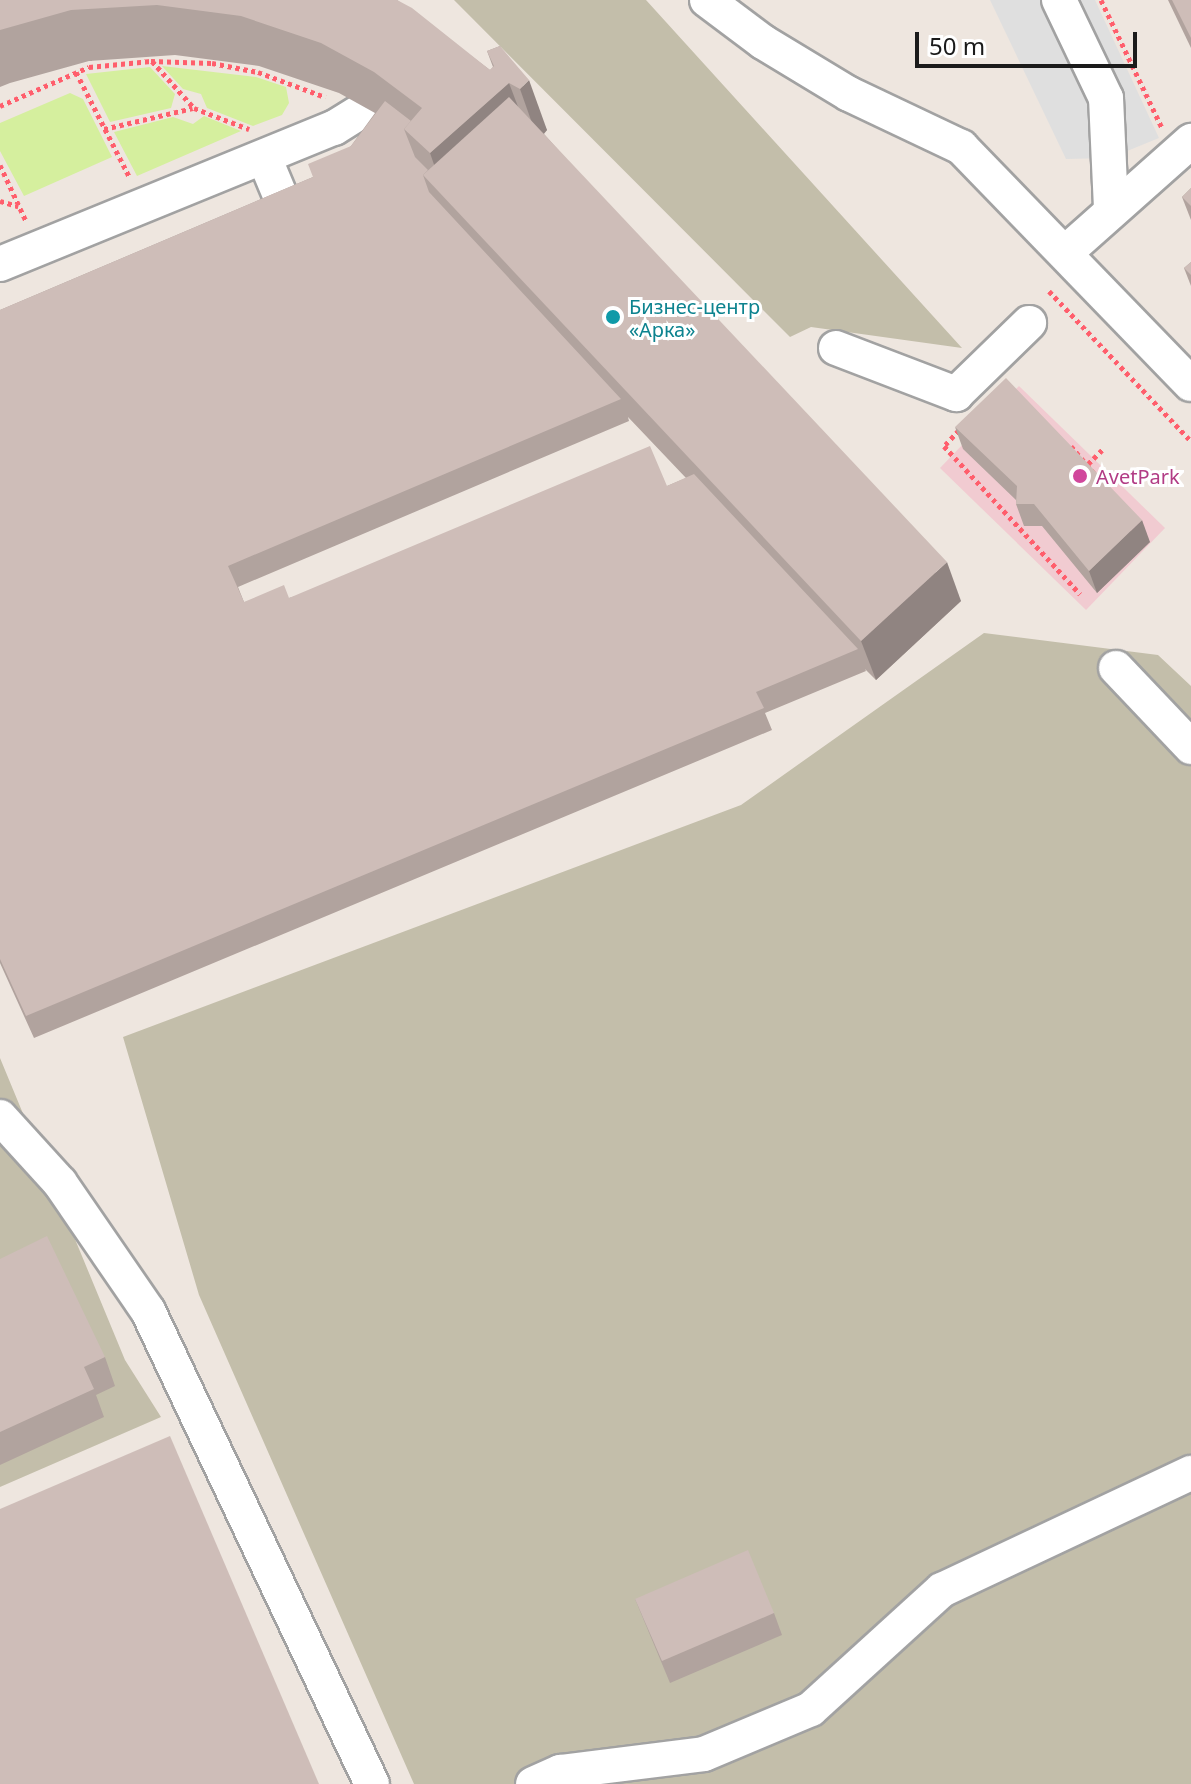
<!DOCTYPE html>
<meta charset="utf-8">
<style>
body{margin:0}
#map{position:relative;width:1191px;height:1784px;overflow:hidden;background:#eee6df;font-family:"Noto Sans",sans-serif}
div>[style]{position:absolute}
.commercial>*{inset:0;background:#f1cbd1}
.construction>*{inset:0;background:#c3beaa}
.grass>*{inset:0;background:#d5ef9e}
.parking>*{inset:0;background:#dfdfdf}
.path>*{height:5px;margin-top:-2.5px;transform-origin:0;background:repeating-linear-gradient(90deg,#ff5e6c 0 4px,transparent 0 8px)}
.roads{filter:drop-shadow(2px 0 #a2a2a2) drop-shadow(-2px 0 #a2a2a2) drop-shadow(0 2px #a2a2a2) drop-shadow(0 -2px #a2a2a2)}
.minor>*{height:34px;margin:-17px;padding:0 17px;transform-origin:17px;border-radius:17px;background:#fff}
.wall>*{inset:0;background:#b1a39e}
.shaded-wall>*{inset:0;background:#908481}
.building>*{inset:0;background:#cebdb8}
.dots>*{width:22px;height:22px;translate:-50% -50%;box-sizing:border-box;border:4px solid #fff;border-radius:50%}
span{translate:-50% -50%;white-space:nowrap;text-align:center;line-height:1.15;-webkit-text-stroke:6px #fff;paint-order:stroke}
.culture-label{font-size:20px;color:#0d838f}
.left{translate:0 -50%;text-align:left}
.hotel-label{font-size:20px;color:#b23c85}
.scale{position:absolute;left:915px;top:32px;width:222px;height:36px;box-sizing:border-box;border:4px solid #1b1b1b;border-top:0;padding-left:10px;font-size:24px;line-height:28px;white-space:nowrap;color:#1b1b1b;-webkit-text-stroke:6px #fff;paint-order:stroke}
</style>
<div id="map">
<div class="commercial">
<i style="clip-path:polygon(1019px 386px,1165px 528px,1086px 610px,940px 468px)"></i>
</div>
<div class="construction">
<i style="clip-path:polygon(454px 0,646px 0,962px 348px,811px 327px,790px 337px)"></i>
<i style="clip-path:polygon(984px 633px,1158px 655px,1191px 686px,1191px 1784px,414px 1784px,199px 1295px,123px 1037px,741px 805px)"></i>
<i style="clip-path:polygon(0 1058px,125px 1360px,161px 1417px,0 1487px)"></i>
</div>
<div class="grass">
<i style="clip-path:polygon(162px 66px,256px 77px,286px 87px,289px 103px,282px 115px,253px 126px,207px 108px,201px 94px,183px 89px)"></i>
<i style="clip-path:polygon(150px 67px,175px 94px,171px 108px,110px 122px,86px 74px)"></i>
<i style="clip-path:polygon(70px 93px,83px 99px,112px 157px,24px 196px,0 151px,0 123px)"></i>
<i style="clip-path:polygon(204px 116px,241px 131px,137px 176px,114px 132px,173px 117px,193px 124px)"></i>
</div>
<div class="parking">
<i style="clip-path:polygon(990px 0,1095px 0,1159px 138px,1110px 158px,1066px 159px)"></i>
</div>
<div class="path">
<i style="left:1101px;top:0;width:142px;rotate:64.5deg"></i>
<i style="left:152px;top:61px;width:63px;rotate:48.2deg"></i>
<i style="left:194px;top:108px;width:59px;rotate:20.9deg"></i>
<i style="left:76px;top:72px;width:119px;rotate:63deg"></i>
<i style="left:0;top:106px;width:97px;rotate:-23.7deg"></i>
<i style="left:89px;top:67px;width:62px;rotate:-5.5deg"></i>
<i style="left:151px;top:61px;width:61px;rotate:1.9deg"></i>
<i style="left:212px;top:63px;width:47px;rotate:11.1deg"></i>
<i style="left:258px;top:72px;width:72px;rotate:20.5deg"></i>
<i style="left:104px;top:129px;width:91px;rotate:-13.3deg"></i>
<i style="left:0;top:165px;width:62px;rotate:65.1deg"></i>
<i style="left:0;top:201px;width:19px;rotate:16deg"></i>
<i style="left:1049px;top:291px;width:207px;rotate:46.6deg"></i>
<i style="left:959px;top:430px;width:22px;rotate:133deg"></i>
<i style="left:944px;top:446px;width:201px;rotate:47.4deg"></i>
<i style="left:1065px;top:446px;width:6px"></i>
<i style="left:1071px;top:446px;width:51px;rotate:49.8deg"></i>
<i style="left:1088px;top:464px;width:20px;rotate:-45deg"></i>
</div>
<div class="roads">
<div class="minor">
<i style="left:707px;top:0;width:70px;rotate:36.9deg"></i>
<i style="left:763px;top:42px;width:100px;rotate:31.2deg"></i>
<i style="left:849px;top:94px;width:124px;rotate:25.3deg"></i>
<i style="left:961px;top:147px;width:330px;rotate:45.9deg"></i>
<i style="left:1059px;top:0;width:109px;rotate:64.4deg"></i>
<i style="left:1106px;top:98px;width:111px;rotate:87.4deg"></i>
<i style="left:264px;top:157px;width:47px;rotate:67.3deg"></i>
<i style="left:1065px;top:253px;width:169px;rotate:-41.6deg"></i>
<i style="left:0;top:264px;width:361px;rotate:-22.2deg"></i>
<i style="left:334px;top:128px;width:39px;rotate:-32deg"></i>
<i style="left:836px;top:348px;width:129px;rotate:21deg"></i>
<i style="left:956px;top:394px;width:102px;rotate:-44.2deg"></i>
<i style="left:1116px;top:668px;width:109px;rotate:46.5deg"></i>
<i style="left:0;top:1117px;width:89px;rotate:47.7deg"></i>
<i style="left:60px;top:1183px;width:155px;rotate:55.5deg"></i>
<i style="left:148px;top:1311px;width:523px;rotate:64.66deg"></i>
<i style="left:533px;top:1784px;width:30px;rotate:-24deg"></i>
<i style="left:560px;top:1772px;width:145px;rotate:-7.1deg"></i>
<i style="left:704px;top:1754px;width:116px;rotate:-22.8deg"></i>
<i style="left:811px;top:1709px;width:177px;rotate:-42.3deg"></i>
<i style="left:942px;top:1590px;width:275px;rotate:-25.2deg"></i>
</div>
</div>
<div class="wall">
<i style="clip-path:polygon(evenodd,0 0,397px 0,490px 70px,493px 67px,487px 51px,500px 46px,547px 130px,544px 134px,961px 601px,876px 680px,865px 669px,866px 671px,765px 713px,772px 730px,34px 1038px,0 963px,0 310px,313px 177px,351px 146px,375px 113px,339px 93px,259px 66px,175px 55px,89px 61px,10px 83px,0 87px,0 0,628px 417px,686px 478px,667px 486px,289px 598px,244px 602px,238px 587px,629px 421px,628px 417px)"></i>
<i style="clip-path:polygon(1168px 0,1191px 0,1191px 48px)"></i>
<i style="clip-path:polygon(1191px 188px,1191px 220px,1182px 197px)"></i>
<i style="clip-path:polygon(1191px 262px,1191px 286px,1184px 268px)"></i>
<i style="clip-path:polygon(955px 427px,1150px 542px,1097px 593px,1042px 526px,1024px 526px,1016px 504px,1016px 500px,963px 449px)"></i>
<i style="clip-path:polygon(0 1259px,105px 1357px,115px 1386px,96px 1395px,104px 1417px,0 1465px)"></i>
<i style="clip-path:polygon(635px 1599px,774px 1613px,782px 1635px,670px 1683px)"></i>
</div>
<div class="shaded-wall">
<i style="clip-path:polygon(529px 80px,547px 130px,538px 140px,520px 89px)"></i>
<i style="clip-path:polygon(509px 83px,528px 133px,440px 182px,430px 153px)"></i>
<i style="clip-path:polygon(1142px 520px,1150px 542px,1097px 593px,1089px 571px)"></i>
<i style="clip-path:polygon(947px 562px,961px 601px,876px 680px,861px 641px)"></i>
</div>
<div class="building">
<i style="clip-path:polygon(0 0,397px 0,412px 8px,490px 70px,494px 66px,487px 51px,500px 46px,529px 80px,520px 89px,509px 83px,430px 153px,404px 129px,422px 108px,374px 72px,321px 43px,241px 16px,157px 5px,71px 10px,0 30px)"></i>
<i style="clip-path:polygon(1172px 0,1191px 0,1191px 38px)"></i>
<i style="clip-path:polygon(509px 97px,947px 562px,861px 641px,423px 175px)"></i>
<i style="clip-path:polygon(385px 101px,411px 121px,404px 129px,415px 157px,428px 170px,423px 175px,429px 192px,621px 399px,228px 566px,244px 602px,284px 585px,289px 598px,650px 446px,667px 486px,694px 474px,858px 649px,756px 692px,764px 708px,26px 1016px,0 959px,0 310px,313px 177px,308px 164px,351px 146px)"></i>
<i style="clip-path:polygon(1191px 188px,1191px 206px,1182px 197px)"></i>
<i style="clip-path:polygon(1191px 262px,1191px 275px,1184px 268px)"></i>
<i style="clip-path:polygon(1006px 378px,1142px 520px,1089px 571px,1034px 504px,1016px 504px,1017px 486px,955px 427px)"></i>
<i style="clip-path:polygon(47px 1236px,105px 1357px,84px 1367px,94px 1389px,0 1432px,0 1259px)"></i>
<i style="clip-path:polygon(170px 1436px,319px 1784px,0 1784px,0 1509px)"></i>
<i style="clip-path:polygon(748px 1550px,774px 1613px,662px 1661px,635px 1599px)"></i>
</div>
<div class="dots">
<i style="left:613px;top:317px;background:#0f9aa8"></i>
<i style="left:1080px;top:476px;background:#d1479c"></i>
</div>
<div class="culture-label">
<span class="left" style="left:629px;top:318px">Бизнес-центр<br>«Арка»</span>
</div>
<div class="hotel-label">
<span class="left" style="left:1096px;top:476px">AvetPark</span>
</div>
<div class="scale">50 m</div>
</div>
